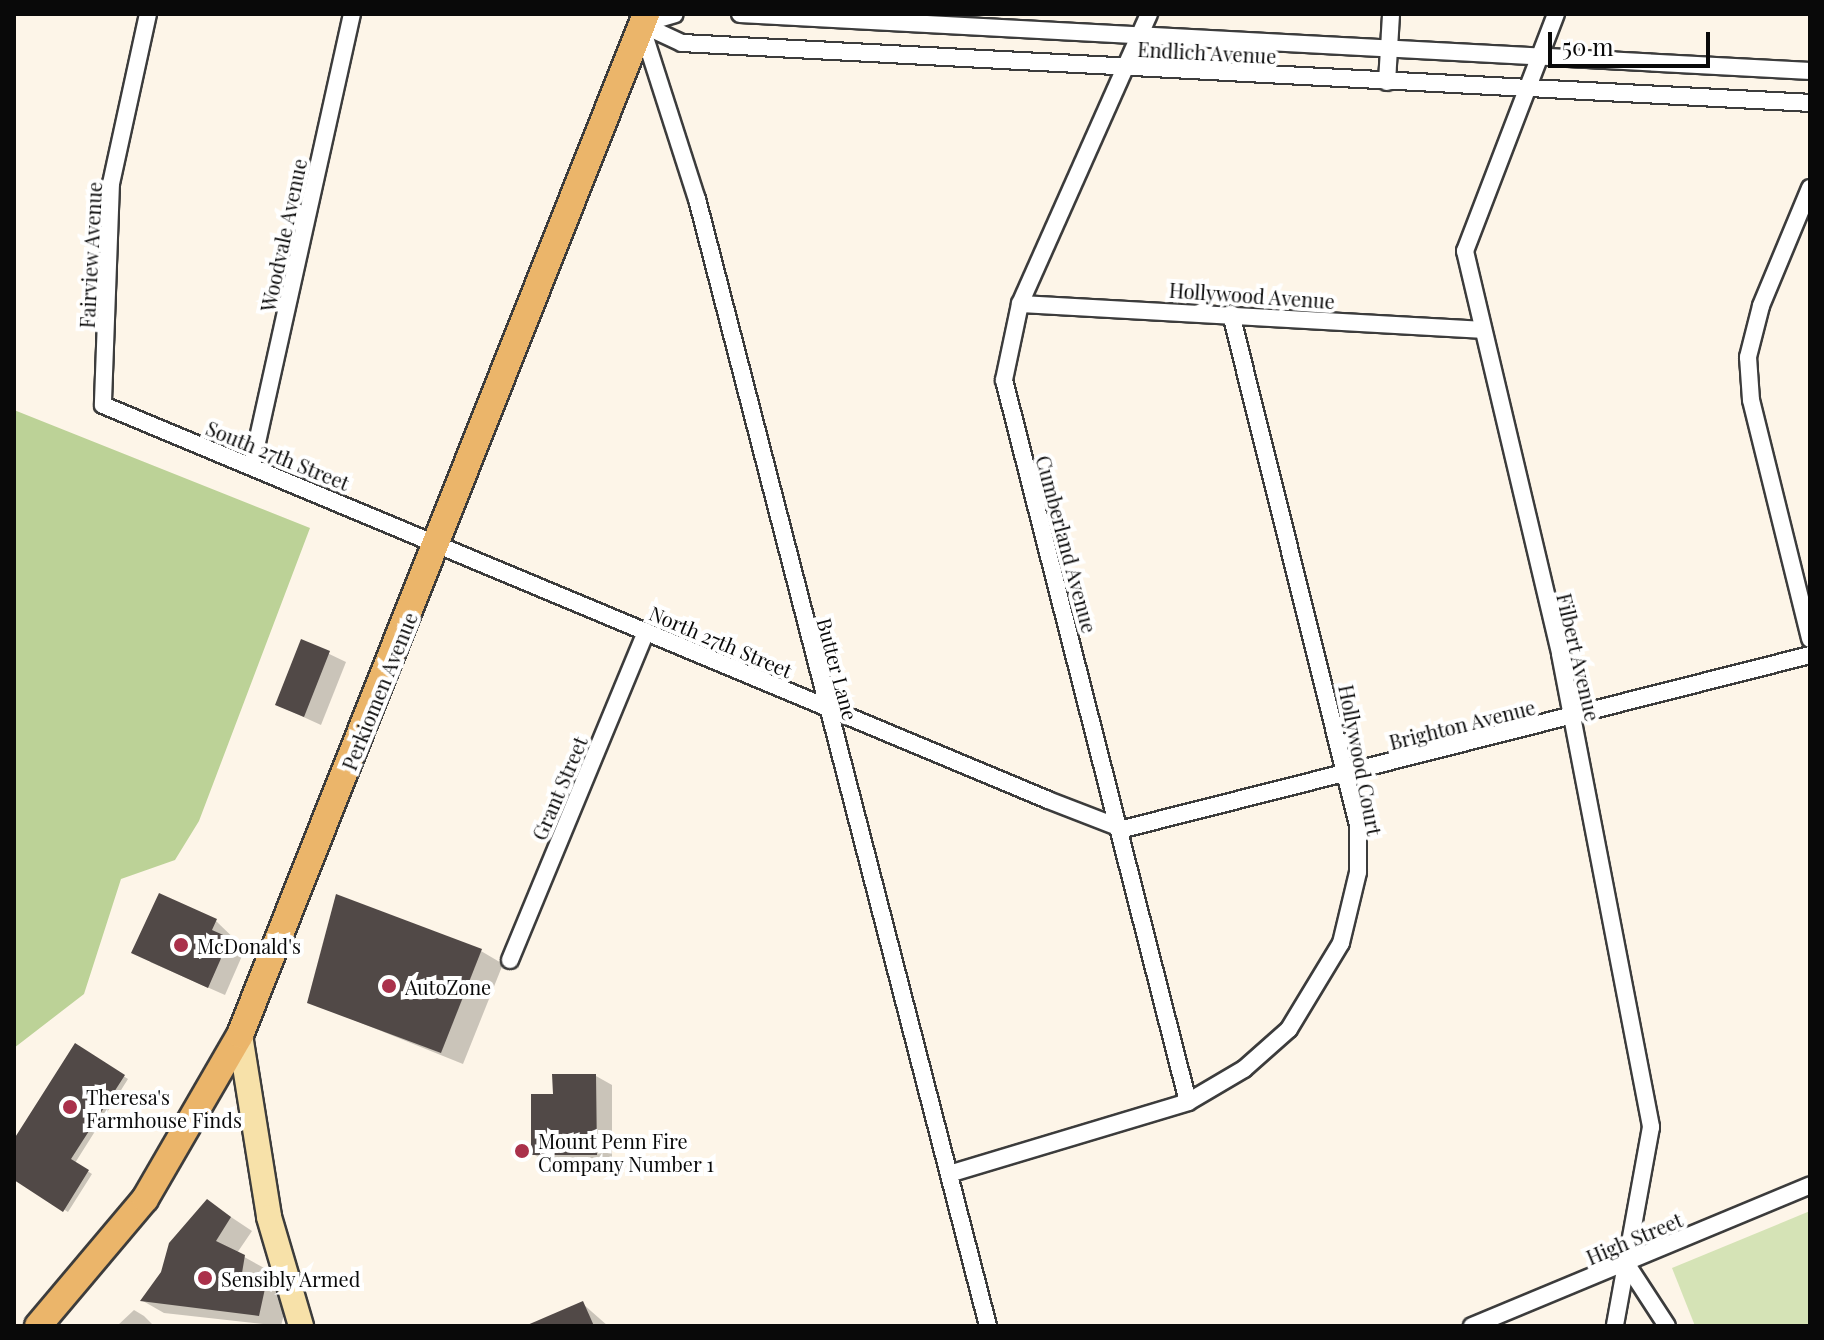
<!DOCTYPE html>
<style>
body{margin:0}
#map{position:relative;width:1824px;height:1340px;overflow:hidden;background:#fdf5e8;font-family:"Playfair Display",serif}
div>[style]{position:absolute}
.green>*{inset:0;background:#d5e3b6}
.forest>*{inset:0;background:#bcd297}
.shadow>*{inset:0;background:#0003}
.building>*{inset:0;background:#514947}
.roads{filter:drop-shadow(2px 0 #3c3c3c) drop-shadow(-2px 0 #3c3c3c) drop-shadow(0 2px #3c3c3c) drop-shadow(0 -2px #3c3c3c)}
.street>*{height:16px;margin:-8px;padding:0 8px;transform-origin:8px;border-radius:8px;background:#fff}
.secondary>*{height:24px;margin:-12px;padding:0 12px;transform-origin:12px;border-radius:12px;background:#f7e1a9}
.primary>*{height:26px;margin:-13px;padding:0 13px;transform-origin:13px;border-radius:13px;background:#ebb56a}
.dots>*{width:22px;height:22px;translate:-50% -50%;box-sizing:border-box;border:4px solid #fff;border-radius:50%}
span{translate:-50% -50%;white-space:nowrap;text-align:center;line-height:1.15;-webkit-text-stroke:8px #fff;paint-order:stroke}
.street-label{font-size:20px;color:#090909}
.poi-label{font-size:20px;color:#090909}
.left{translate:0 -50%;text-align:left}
.frame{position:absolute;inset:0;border:16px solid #090909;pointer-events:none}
.scale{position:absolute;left:1548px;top:32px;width:162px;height:36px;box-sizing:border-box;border:4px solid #090909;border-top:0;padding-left:10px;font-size:24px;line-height:28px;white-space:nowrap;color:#090909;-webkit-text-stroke:6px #fff;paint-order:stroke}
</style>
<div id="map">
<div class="green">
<i style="clip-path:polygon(1810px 1211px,1810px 1326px,1695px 1326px,1672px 1268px)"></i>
</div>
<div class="forest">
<i style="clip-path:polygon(14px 410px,310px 528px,199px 821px,175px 860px,121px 879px,84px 994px,14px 1048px)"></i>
</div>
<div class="shadow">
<i style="clip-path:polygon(302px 641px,346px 662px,321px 725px,277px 705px)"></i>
<i style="clip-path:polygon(216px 921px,245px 949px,225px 995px,150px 962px)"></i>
<i style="clip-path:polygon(481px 951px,503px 964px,463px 1064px,309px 1002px)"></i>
<i style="clip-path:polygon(76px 1046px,128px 1079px,75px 1163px,92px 1174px,68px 1212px,14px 1178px,14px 1142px)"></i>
<i style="clip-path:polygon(596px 1076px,612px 1085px,612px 1163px,550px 1164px,533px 1154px,555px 1096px)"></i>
<i style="clip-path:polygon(207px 1201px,252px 1231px,237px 1253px,266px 1269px,264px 1285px,288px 1298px,281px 1326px,164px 1313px,143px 1301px)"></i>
<i style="clip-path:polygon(583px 1304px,608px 1326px,529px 1326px)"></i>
<i style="clip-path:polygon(134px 1310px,144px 1316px,154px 1326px,117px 1326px)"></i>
</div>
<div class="building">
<i style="clip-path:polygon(301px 639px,330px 651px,304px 717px,275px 705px)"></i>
<i style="clip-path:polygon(159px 893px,217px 919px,212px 930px,230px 938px,208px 988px,131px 953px)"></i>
<i style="clip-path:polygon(336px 894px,482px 949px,441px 1053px,307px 1003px)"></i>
<i style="clip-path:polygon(75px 1043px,125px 1075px,71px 1159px,89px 1170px,63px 1212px,14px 1180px,14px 1139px)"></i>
<i style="clip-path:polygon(552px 1074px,596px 1074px,597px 1155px,531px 1155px,531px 1094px,553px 1094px)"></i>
<i style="clip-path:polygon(207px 1199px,231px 1217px,216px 1241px,245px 1255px,241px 1279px,266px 1284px,259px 1316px,140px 1301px,161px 1272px,169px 1243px)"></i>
<i style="clip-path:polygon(583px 1301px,594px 1326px,525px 1326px)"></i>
</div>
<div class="roads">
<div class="street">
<i style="left:148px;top:14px;width:173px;rotate:102.3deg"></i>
<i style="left:111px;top:183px;width:222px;rotate:92.1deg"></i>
<i style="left:103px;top:405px;width:1024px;rotate:22.68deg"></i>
<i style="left:1048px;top:800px;width:80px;rotate:21.1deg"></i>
<i style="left:1123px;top:829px;width:709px;rotate:-14.21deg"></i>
<i style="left:740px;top:14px;width:1072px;rotate:3.05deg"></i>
<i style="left:1149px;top:14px;width:317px;rotate:114deg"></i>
<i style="left:1020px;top:304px;width:78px;rotate:101.9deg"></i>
<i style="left:1004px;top:380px;width:745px;rotate:75.7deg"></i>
<i style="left:1556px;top:14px;width:254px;rotate:111deg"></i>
<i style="left:1465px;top:251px;width:414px;rotate:76.7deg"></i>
<i style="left:1560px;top:654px;width:482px;rotate:79.1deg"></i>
<i style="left:1651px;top:1127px;width:202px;rotate:100.3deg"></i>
<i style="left:641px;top:24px;width:45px;rotate:24.9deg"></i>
<i style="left:682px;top:43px;width:1130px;rotate:3.04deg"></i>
<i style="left:641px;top:24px;width:35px;rotate:-16deg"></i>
<i style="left:641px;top:25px;width:183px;rotate:72.2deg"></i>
<i style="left:697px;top:199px;width:1164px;rotate:75.52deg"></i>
<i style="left:1387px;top:82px;width:68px;rotate:-86.6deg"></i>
<i style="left:1810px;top:188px;width:128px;rotate:112.6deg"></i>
<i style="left:1761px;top:306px;width:53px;rotate:104.3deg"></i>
<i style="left:1748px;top:357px;width:43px;rotate:86deg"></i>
<i style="left:1751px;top:400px;width:246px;rotate:76.1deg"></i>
<i style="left:1020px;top:304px;width:462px;rotate:3.2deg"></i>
<i style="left:252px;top:465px;width:462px;rotate:-77.5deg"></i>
<i style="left:510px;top:960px;width:356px;rotate:-67.5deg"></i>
<i style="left:952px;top:1173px;width:246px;rotate:-16.7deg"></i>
<i style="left:1188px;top:1102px;width:65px;rotate:-30.5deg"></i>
<i style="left:1244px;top:1069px;width:60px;rotate:-41.6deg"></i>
<i style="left:1289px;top:1029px;width:100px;rotate:-58.8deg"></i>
<i style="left:1341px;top:943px;width:73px;rotate:-76.5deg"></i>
<i style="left:1358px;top:872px;width:47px;rotate:-90deg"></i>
<i style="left:1358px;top:825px;width:527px;rotate:-103.96deg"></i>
<i style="left:1626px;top:1263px;width:75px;rotate:56.9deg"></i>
<i style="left:1472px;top:1326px;width:366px;rotate:-22.6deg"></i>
</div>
<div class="secondary">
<i style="left:240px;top:1035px;width:184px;rotate:80.9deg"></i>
<i style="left:269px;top:1217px;width:114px;rotate:73.6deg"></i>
</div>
<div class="primary">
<i style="left:38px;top:1326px;width:166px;rotate:-49.9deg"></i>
<i style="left:145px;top:1199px;width:190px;rotate:-59.9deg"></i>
<i style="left:240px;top:1035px;width:1099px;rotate:-68.31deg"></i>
</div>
</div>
<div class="dots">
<i style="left:181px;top:945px;background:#aa314b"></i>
<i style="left:389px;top:986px;background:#aa314b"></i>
<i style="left:70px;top:1107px;background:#aa314b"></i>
<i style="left:522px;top:1151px;background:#aa314b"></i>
<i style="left:205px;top:1278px;background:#aa314b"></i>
</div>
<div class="street-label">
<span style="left:1207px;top:52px;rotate:3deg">Endlich Avenue</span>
<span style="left:283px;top:235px;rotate:-78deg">Woodvale Avenue</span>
<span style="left:90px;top:255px;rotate:-87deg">Fairview Avenue</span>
<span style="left:1252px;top:295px;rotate:4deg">Hollywood Avenue</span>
<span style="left:278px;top:455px;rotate:22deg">South 27th Street</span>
<span style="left:1067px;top:544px;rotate:75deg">Cumberland Avenue</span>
<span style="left:721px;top:641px;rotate:23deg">North 27th Street</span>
<span style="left:1579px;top:657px;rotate:77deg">Filbert Avenue</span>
<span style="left:838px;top:669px;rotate:75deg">Butter Lane</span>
<span style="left:379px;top:691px;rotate:-68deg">Perkiomen Avenue</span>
<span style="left:1462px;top:724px;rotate:-14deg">Brighton Avenue</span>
<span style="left:1361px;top:760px;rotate:79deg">Hollywood Court</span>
<span style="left:559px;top:788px;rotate:-67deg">Grant Street</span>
<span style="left:1634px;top:1238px;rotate:-23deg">High Street</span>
</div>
<div class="poi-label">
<span class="left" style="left:197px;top:945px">McDonald's</span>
<span class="left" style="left:405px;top:986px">AutoZone</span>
<span class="left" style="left:86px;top:1108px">Theresa's<br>Farmhouse Finds</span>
<span class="left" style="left:538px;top:1152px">Mount Penn Fire<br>Company Number 1</span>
<span class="left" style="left:221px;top:1278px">Sensibly Armed</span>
</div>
<div class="frame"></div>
<div class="scale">50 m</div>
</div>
